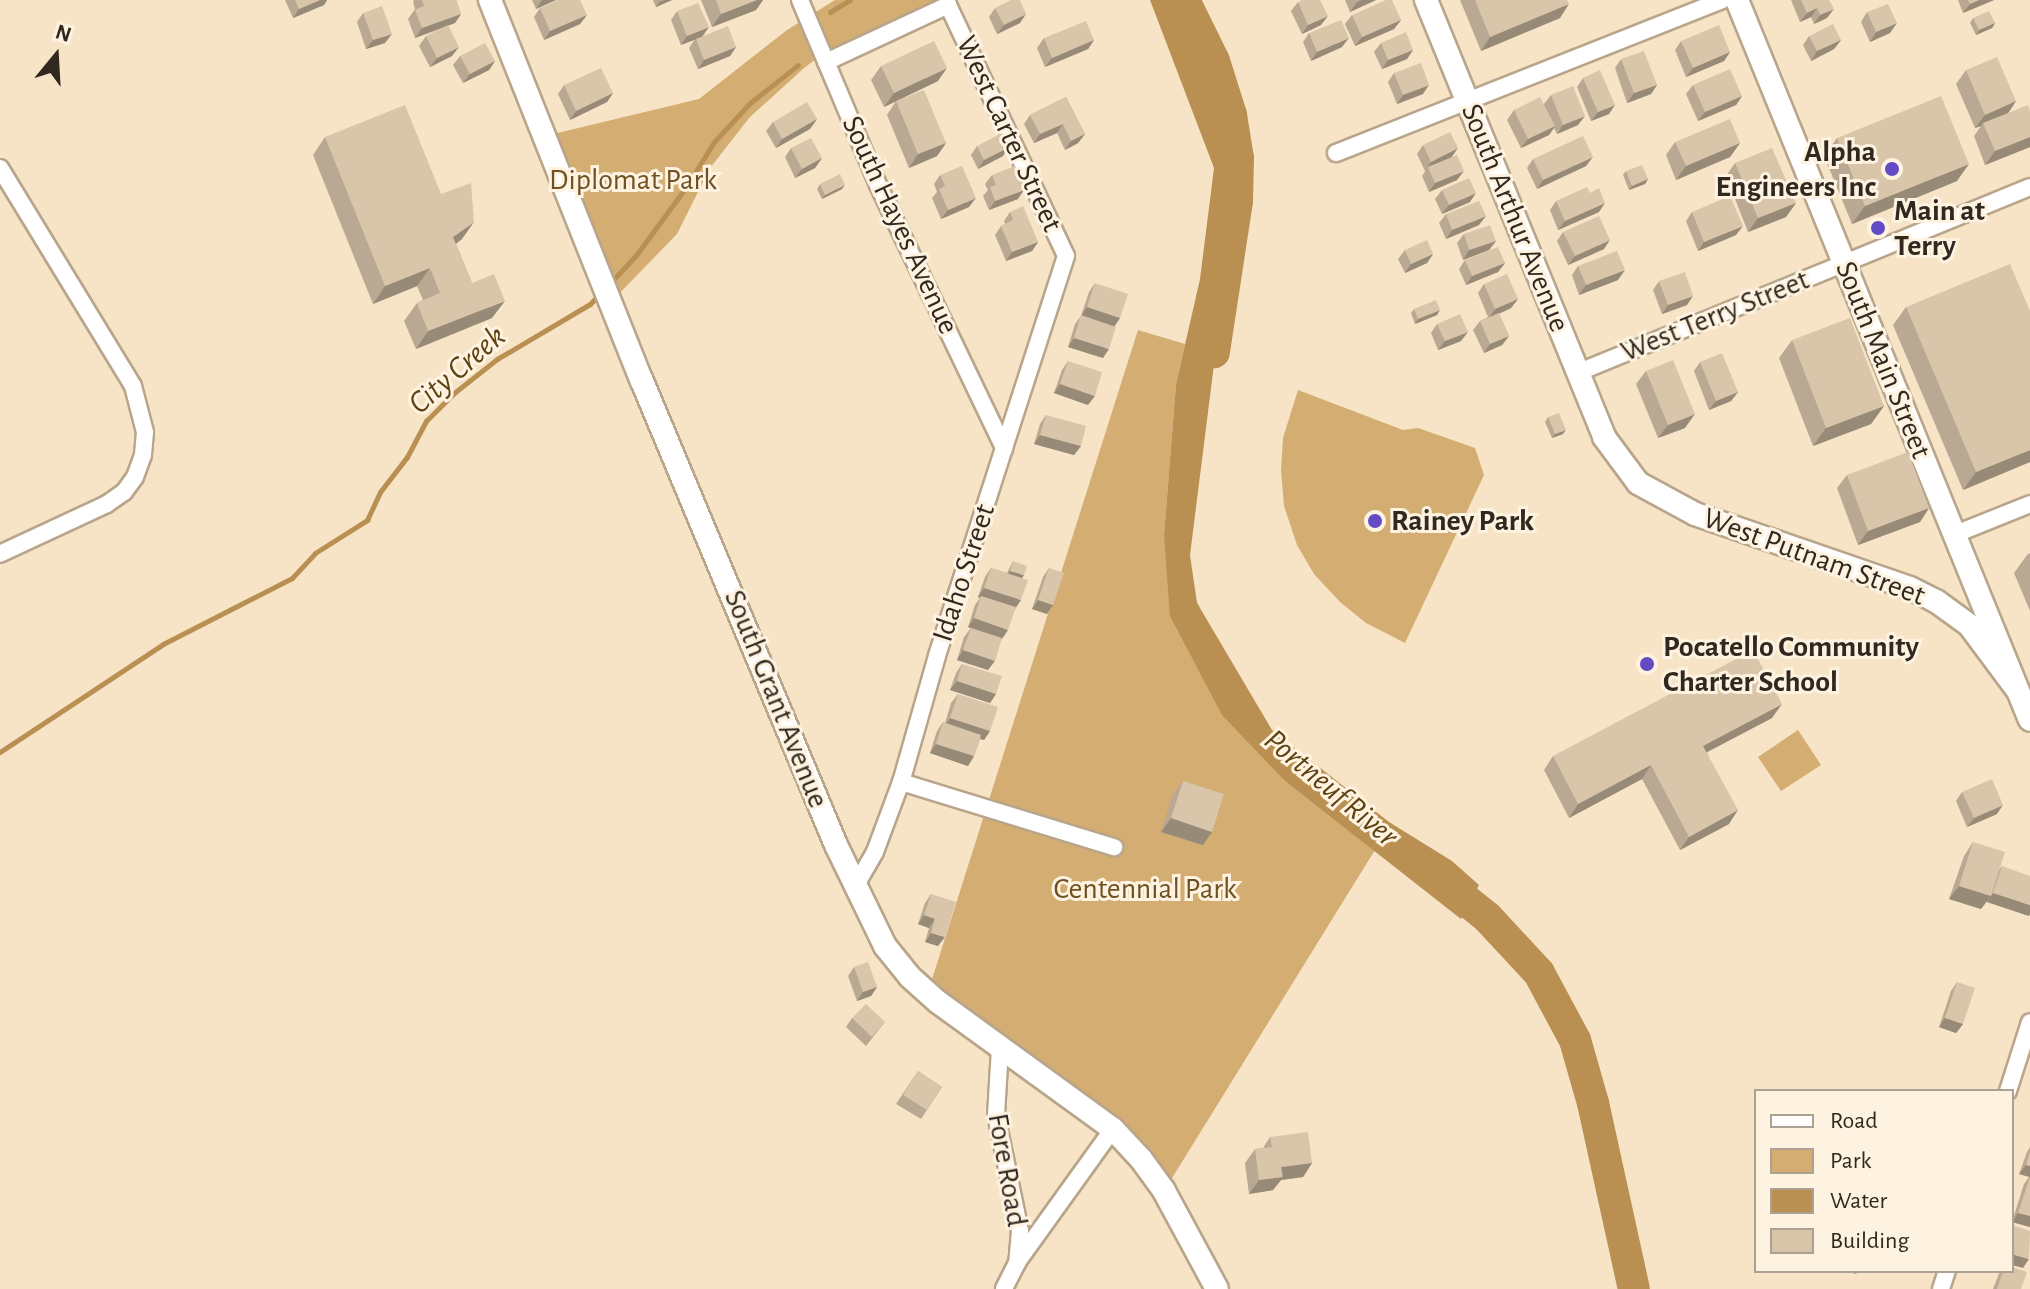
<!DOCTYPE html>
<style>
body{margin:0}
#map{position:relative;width:2030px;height:1289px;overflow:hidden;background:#f7e4c7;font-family:"Alegreya Sans",sans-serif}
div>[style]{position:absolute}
.green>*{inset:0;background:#d4ad73}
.water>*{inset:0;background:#b99052}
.stream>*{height:5px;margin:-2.5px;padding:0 2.5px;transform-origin:2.5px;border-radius:2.5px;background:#b99052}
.river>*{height:32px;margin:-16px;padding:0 16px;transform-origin:16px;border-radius:16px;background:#b99052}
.roads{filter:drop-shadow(2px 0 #b8a58a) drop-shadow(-2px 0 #b8a58a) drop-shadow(0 2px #b8a58a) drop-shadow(0 -2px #b8a58a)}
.street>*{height:16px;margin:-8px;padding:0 8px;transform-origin:8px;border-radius:8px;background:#fff}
.secondary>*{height:22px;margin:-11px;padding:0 11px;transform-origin:11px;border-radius:11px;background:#fff}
.wall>*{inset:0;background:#baa992}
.shaded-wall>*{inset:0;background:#978a77}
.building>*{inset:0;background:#d8c5aa}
.dots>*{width:22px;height:22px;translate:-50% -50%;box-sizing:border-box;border:4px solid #fef2e1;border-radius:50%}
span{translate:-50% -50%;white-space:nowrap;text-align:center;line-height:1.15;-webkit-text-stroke:6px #fef2e1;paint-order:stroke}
.street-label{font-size:30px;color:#31291f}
.poi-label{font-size:30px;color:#31291f;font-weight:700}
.right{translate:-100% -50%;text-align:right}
.left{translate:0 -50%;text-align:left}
.park-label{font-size:30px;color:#6f5122}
.water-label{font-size:32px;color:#5f4211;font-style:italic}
.legend{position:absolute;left:1754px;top:1089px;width:260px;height:184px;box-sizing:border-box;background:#fef2e1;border:2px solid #aca293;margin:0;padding:10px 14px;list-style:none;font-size:24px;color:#31291f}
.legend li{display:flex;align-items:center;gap:16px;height:40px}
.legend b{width:40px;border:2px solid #aca293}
.north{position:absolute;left:16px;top:16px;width:80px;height:80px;-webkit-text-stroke:6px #fef2e1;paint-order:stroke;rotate:18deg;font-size:22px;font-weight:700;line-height:32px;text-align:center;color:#31291f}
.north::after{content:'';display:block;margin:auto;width:28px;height:36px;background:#31291f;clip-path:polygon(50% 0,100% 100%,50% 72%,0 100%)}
</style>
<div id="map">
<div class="green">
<i style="clip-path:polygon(835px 0,948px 0,826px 62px,822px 54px,803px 69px,750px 117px,710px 168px,677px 234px,611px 302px,545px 136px,699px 99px,787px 30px)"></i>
<i style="clip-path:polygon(1138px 330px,1185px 344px,1176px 384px,1164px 535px,1285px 781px,1375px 850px,1164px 1191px,1141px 1159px,928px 992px)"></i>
<i style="clip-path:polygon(1298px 390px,1403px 430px,1418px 428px,1475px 448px,1484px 475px,1405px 643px,1366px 623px,1340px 602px,1314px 574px,1297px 545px,1284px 506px,1281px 470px,1283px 438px)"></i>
<i style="clip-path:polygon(1798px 730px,1821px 765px,1781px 791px,1758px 757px)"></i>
</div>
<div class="water">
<i style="clip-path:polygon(1150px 0,1181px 0,1214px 61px,1238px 174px,1190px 555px,1197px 603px,1272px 730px,1389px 822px,1452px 861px,1479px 885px,1461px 919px,1285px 781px,1222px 715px,1170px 616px,1164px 535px,1176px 384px,1200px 279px,1214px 168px)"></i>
</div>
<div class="stream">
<i style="left:830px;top:12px;width:23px;rotate:-31deg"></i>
<i style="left:611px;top:282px;width:38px;rotate:-47deg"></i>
<i style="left:637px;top:254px;width:83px;rotate:-53.8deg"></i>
<i style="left:686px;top:187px;width:53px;rotate:-58.1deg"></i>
<i style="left:714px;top:142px;width:53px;rotate:-47.3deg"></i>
<i style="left:750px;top:103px;width:61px;rotate:-38.4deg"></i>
<i style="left:0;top:752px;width:196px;rotate:-33.5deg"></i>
<i style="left:163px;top:644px;width:145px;rotate:-27.1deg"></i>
<i style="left:292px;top:578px;width:34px;rotate:-47deg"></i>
<i style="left:315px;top:553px;width:62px;rotate:-32.4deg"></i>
<i style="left:367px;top:520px;width:31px;rotate:-65deg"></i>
<i style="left:380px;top:492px;width:44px;rotate:-52.4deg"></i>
<i style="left:407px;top:457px;width:41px;rotate:-62.2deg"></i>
<i style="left:426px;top:421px;width:40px;rotate:-45deg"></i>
<i style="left:454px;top:393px;width:55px;rotate:-38.3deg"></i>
<i style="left:497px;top:359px;width:108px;rotate:-30.6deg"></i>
<i style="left:590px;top:304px;width:16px;rotate:-47deg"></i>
</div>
<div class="river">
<i style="left:1184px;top:0;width:68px;rotate:63.8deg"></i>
<i style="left:1214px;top:61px;width:57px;rotate:72.5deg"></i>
<i style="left:1231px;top:115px;width:44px;rotate:80.8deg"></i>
<i style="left:1238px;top:158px;width:43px;rotate:91.3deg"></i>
<i style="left:1237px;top:201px;width:153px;rotate:98.7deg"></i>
<i style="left:1437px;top:877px;width:64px;rotate:38.7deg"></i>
<i style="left:1487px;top:917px;width:76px;rotate:47.1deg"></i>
<i style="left:1539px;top:973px;width:76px;rotate:61.8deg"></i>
<i style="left:1575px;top:1040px;width:66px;rotate:74.1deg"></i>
<i style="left:1593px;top:1103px;width:190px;rotate:77.6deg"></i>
</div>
<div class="roads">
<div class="street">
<i style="left:800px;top:0;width:201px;rotate:67.1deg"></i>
<i style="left:878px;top:185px;width:292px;rotate:64.4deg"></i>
<i style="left:826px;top:62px;width:135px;rotate:-25deg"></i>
<i style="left:948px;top:5px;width:277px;rotate:64.8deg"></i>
<i style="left:1066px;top:256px;width:420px;rotate:107.9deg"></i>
<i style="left:937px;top:656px;width:131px;rotate:105.9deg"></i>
<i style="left:901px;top:782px;width:75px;rotate:110.4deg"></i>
<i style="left:875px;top:852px;width:39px;rotate:120deg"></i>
<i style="left:1336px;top:153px;width:415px;rotate:-21.6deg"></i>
<i style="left:0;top:168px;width:255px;rotate:58.6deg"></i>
<i style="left:133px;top:386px;width:48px;rotate:75.4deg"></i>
<i style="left:145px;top:432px;width:23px;rotate:95deg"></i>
<i style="left:143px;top:455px;width:23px;rotate:110deg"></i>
<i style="left:135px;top:477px;width:19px;rotate:126deg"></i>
<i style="left:124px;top:492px;width:21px;rotate:145deg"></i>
<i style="left:107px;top:504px;width:118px;rotate:155deg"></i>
<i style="left:1579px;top:372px;width:487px;rotate:-22.3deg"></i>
<i style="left:1953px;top:535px;width:83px;rotate:-21.9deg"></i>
<i style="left:901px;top:782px;width:223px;rotate:17deg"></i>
<i style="left:1000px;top:1048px;width:67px;rotate:93.4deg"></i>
<i style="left:996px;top:1115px;width:118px;rotate:78.3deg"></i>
<i style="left:1020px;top:1231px;width:32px;rotate:95deg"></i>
<i style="left:1017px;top:1263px;width:29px;rotate:117deg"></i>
<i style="left:2008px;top:1091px;width:72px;rotate:-72.3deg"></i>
<i style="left:1018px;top:1261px;width:163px;rotate:-54.3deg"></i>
<i style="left:1941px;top:1289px;width:19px;rotate:-72deg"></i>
</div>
<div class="secondary">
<i style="left:490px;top:0;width:410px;rotate:68.3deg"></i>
<i style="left:642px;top:381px;width:503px;rotate:67.31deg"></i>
<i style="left:836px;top:845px;width:112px;rotate:64.1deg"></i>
<i style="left:885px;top:946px;width:40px;rotate:51deg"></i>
<i style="left:910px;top:977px;width:38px;rotate:42deg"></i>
<i style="left:938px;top:1002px;width:216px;rotate:36deg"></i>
<i style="left:1113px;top:1129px;width:41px;rotate:47deg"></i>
<i style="left:1141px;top:1159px;width:39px;rotate:54deg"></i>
<i style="left:1164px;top:1191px;width:111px;rotate:61.6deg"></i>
<i style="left:1426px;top:0;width:472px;rotate:67.8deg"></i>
<i style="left:1604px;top:437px;width:57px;rotate:53.5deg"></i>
<i style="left:1638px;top:483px;width:65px;rotate:28.5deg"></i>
<i style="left:1695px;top:514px;width:227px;rotate:19deg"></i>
<i style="left:1910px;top:588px;width:29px;rotate:27deg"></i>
<i style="left:1936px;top:601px;width:41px;rotate:36deg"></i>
<i style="left:1969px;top:625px;width:79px;rotate:53.3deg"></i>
<i style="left:1737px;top:0;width:777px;rotate:67.86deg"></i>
</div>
</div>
<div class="wall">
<i style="clip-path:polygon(285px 0,327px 0,324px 5px,293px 18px)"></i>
<i style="clip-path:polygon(414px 0,456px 0,461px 14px,455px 23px,415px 38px,408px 19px,415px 9px,413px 2px)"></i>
<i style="clip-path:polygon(532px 0,556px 0,536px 9px)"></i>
<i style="clip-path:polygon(653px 0,672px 0,656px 7px)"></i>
<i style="clip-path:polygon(701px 0,763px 0,756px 10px,712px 27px)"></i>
<i style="clip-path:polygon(1345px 0,1376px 0,1350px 12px)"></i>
<i style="clip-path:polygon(1460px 0,1567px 0,1560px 18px,1481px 51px)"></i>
<i style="clip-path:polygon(1791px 0,1829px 0,1827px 18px,1814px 24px,1811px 17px,1800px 22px)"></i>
<i style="clip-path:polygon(1958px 0,1994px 0,1963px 13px)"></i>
<i style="clip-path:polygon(1298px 2px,1321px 25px,1302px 34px,1291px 11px)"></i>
<i style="clip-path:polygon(540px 8px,587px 15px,580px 24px,544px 40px,534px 17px)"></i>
<i style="clip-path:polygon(995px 8px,1020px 23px,997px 34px,989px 17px)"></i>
<i style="clip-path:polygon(677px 11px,703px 36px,736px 47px,730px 56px,698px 69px,689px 48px,695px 39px,681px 45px,671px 20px)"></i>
<i style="clip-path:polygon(1867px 12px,1890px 33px,1870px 42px,1861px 22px)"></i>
<i style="clip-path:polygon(363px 13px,385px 43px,366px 49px,357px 22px)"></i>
<i style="clip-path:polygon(1352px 15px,1401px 20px,1394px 29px,1355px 46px,1345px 24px)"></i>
<i style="clip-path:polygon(1973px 18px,1995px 23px,1992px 28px,1976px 35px,1970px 23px)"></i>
<i style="clip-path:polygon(1309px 33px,1342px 47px,1311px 61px,1303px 42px)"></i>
<i style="clip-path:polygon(426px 36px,452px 56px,430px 67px,419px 46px)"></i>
<i style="clip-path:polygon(1809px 36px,1841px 40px,1834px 49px,1811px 61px,1803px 45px)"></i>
<i style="clip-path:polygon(1044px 38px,1094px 40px,1088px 49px,1045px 67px,1037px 48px)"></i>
<i style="clip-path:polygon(1681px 41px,1730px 52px,1724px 61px,1686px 77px,1675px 50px)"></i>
<i style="clip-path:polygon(1381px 43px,1413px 50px,1407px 59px,1382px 69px,1374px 52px)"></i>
<i style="clip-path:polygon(460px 56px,495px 61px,489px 70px,463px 83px,453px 65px)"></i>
<i style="clip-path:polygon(1621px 59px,1657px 85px,1651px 94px,1627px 103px,1615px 68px)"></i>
<i style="clip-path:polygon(881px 66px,938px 81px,884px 107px,871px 80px)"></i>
<i style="clip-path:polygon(1966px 70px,2016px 101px,2008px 113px,2030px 111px,2030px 147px,1985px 165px,1974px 136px,1981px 126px,1975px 128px,1956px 84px)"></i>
<i style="clip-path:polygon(1394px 73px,1423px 94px,1397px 104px,1388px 82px)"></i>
<i style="clip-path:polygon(1583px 78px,1609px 114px,1591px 121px,1577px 87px)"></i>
<i style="clip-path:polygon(564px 85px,613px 93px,607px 102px,570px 120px,558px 94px)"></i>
<i style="clip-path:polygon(1693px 85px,1742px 96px,1736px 105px,1698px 121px,1686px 94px)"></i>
<i style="clip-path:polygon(1551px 95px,1578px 125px,1557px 134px,1554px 128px,1549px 135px,1521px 148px,1507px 120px,1514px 110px,1544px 104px)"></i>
<i style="clip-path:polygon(1066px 97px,1085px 134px,1078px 143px,1065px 150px,1057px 133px,1034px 143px,1024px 124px,1030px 115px)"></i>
<i style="clip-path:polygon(896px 101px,946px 143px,937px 156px,909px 168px,887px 115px)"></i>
<i style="clip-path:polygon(817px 119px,810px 129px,776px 148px,766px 131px,773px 122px)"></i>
<i style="clip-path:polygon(325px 137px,462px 239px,456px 244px,472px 283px,492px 318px,416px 349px,404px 321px,417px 303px,423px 300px,417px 286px,373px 304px,313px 155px)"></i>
<i style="clip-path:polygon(1837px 138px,1957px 181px,1852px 224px,1824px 156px)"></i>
<i style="clip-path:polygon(1675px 142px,1740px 143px,1730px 157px,1676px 180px,1666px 155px)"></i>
<i style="clip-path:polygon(1423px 145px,1451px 158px,1457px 180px,1429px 192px,1422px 176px,1426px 170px,1425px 171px,1417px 154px)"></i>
<i style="clip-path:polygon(977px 146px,1003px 156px,978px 169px,971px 155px)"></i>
<i style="clip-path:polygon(791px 148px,822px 158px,815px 168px,795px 178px,785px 157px)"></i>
<i style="clip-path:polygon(1533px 159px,1586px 166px,1537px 189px,1527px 168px)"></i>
<i style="clip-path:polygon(1735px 163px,1796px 203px,1786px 217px,1748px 232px,1726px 176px)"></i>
<i style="clip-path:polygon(1626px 171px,1648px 179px,1645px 184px,1629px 190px,1623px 175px)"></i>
<i style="clip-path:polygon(940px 175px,969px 207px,941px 219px,932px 198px,937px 192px,934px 184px)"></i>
<i style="clip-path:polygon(992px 175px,1018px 199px,989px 210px,983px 196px,988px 190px,985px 184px)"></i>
<i style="clip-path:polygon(820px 184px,842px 189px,822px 199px,817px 189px)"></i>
<i style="clip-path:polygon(1442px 190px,1470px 202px,1442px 214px,1435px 199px)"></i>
<i style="clip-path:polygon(1556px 201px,1599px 212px,1558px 230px,1550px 210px)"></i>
<i style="clip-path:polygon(1010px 212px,1038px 242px,1032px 251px,1006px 261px,995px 235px,1001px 226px,1005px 224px,1004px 221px)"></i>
<i style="clip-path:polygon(1692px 212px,1736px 235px,1698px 251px,1686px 221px)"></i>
<i style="clip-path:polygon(1446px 214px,1479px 225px,1446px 239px,1439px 223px)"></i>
<i style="clip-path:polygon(1563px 232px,1604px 249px,1568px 265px,1557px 241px)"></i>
<i style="clip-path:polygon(1464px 234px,1496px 241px,1489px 250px,1463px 260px,1457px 243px)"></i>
<i style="clip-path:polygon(1405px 250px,1433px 254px,1427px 263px,1405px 273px,1398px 259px)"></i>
<i style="clip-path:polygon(1465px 260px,1505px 263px,1498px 272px,1466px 285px,1459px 269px)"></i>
<i style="clip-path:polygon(1578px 266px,1618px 280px,1579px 295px,1572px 275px)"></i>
<i style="clip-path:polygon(1659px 281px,1687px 305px,1662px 314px,1653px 290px)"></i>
<i style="clip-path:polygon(1095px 283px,1120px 318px,1114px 326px,1103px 358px,1068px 347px,1075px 324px,1081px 316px,1089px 292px)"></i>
<i style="clip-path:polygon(1484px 284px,1518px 299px,1511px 308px,1499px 314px,1509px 336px,1502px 345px,1484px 353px,1473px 330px,1480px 321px,1488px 317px,1478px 293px)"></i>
<i style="clip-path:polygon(1906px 307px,2030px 462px,1963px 490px,1893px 325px)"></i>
<i style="clip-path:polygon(1414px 309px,1437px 315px,1415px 324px,1411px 313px)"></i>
<i style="clip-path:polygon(1437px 324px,1461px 341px,1438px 350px,1431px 333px)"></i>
<i style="clip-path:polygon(1792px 340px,1884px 406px,1871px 424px,1813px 446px,1779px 358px)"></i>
<i style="clip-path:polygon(1068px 361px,1088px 405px,1054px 393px,1062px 370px)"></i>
<i style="clip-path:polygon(1700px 362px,1738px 392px,1731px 401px,1709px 410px,1694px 371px)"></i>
<i style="clip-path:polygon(1646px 371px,1685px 428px,1658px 438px,1636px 384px)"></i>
<i style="clip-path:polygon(1046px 415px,1081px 446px,1074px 455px,1034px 444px,1040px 424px)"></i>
<i style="clip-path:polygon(1548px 417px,1563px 434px,1552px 438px,1545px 422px)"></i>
<i style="clip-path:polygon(1847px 475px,1929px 508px,1920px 522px,1858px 545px,1837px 488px)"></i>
<i style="clip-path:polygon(2030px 553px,2030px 611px,2014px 573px,2027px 555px)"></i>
<i style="clip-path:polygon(1013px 561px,1022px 578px,1015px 609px,988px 670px,957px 660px,964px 637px,971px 628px,968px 627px,975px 605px,980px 598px,978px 597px,985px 577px,991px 568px,1007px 573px)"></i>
<i style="clip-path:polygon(1049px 568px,1053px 605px,1047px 614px,1032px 609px,1043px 577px)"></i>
<i style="clip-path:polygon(962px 664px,996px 694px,990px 703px,950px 690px,956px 673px)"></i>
<i style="clip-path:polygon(958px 694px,990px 731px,984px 740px,980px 739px,974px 756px,968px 766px,930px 753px,937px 731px,943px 722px,945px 723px,951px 703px)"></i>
<i style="clip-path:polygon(1772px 718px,1707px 752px,1729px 824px,1680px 850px,1642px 779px,1569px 818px,1544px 770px,1553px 756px)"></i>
<i style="clip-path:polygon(1183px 781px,1212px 832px,1203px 845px,1161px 832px,1173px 794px)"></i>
<i style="clip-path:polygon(1962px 792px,1997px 814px,1967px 827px,1956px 801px)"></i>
<i style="clip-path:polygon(1973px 842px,1999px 870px,2002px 866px,2029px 916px,1987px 902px,1987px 901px,1981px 909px,1949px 899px,1964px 856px)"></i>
<i style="clip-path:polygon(931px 894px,938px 946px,925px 942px,929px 928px,918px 924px,925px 903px)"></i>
<i style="clip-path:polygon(854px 967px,877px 987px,871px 996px,857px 1001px,848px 976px)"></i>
<i style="clip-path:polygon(1957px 982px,1963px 1024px,1956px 1033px,1939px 1027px,1951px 991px)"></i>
<i style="clip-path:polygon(852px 1018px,885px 1022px,866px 1046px,846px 1027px)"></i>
<i style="clip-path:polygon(918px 1071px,942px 1087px,921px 1119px,896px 1104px)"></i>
<i style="clip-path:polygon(1270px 1137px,1312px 1163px,1303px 1177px,1281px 1180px,1273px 1190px,1249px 1194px,1245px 1163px,1255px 1149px,1263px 1148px)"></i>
<i style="clip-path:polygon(2030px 1147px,2030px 1227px,2012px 1222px,2024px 1184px,2029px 1177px,2019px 1174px,2027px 1152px)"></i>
<i style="clip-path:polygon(2000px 1271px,2012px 1271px,2021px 1289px,1993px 1289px)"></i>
</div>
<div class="shaded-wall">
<i style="clip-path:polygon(320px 0,327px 0,324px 5px,293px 18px,299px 9px)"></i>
<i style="clip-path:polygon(542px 0,556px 0,536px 9px)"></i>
<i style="clip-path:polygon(665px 0,672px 0,656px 7px,659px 2px)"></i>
<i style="clip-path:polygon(757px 0,763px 0,756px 10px,712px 27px,721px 14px)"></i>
<i style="clip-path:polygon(1362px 0,1376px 0,1350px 12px,1357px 2px)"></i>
<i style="clip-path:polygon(1979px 0,1994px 0,1963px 13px,1970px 4px)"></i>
<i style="clip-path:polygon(1569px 4px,1560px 18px,1481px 51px,1490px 37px)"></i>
<i style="clip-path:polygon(1817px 8px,1811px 17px,1800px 22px,1807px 13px)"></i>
<i style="clip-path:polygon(1834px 9px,1827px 18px,1814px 24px,1820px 15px)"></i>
<i style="clip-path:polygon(461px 14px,455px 23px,415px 38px,422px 28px)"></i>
<i style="clip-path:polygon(1026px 14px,1020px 23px,997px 34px,1004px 25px)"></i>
<i style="clip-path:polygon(587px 15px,580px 24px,544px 40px,550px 31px)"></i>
<i style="clip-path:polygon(1328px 16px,1321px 25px,1302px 34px,1308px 25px)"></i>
<i style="clip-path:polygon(1401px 20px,1394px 29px,1355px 46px,1362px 37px)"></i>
<i style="clip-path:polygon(1897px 23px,1890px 33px,1870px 42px,1876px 32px)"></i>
<i style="clip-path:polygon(1995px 23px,1992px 28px,1976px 35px,1979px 30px)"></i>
<i style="clip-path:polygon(709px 27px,702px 37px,681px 45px,687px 36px)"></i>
<i style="clip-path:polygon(392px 34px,385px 43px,366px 49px,373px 40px)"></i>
<i style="clip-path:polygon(1349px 38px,1342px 47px,1311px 61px,1317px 52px)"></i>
<i style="clip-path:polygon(1094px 40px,1088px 49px,1045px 67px,1052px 58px)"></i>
<i style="clip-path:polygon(1841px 40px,1834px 49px,1811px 61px,1817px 51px)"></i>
<i style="clip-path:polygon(459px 47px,452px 56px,430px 67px,437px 58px)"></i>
<i style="clip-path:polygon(736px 47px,730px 56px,698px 69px,704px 60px)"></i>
<i style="clip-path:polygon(1413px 50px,1407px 59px,1382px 69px,1388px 60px)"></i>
<i style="clip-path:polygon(1730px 52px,1724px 61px,1686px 77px,1693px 68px)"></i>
<i style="clip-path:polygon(495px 61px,489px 70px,463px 83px,470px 74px)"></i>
<i style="clip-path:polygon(947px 68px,938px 81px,884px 107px,894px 93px)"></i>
<i style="clip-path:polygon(1429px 85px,1423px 94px,1397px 104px,1403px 95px)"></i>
<i style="clip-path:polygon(1657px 85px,1651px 94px,1627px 103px,1634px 93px)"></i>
<i style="clip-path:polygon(613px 93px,607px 102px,570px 120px,576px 111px)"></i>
<i style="clip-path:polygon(1742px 96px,1736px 105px,1698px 121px,1705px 112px)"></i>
<i style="clip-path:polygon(2016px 101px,2007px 115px,1983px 123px,1981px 126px,1975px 128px,1985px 115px)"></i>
<i style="clip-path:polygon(1615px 105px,1609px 114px,1591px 121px,1598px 112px)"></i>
<i style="clip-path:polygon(1585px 116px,1578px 125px,1557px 134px,1563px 125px)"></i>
<i style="clip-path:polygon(817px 119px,810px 129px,776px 148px,782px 139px)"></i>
<i style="clip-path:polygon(1063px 124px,1057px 133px,1034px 143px,1040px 134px)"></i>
<i style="clip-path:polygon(1555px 126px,1549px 135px,1521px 148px,1528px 139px)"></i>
<i style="clip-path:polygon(1085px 134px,1078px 143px,1065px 150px,1071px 141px)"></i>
<i style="clip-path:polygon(2030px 137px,2030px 147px,1985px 165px,1995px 151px)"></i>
<i style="clip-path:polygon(946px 143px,937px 156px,909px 168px,918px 154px)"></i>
<i style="clip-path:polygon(1740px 143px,1730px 157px,1676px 180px,1686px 166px)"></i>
<i style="clip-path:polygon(1009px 147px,1003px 156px,978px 169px,984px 160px)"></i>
<i style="clip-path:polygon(1458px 148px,1451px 158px,1428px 167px,1425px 171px,1431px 162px)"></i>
<i style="clip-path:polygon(1593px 157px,1586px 166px,1537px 189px,1543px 180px)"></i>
<i style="clip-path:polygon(822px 158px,815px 168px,795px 178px,802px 169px)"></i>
<i style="clip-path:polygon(1969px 164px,1957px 181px,1852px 224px,1865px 206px)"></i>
<i style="clip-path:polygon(1464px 171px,1457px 180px,1429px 192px,1435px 183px)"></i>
<i style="clip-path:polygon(1648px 179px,1645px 184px,1629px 190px,1632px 186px)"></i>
<i style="clip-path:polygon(845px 185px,842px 189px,822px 199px,825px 195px)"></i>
<i style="clip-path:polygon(1024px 190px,1018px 199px,989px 210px,995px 201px)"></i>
<i style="clip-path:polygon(1476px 193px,1470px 202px,1442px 214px,1449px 205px)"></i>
<i style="clip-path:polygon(976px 198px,969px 207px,941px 219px,948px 210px)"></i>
<i style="clip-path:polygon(1605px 203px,1599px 212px,1558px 230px,1565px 221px)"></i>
<i style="clip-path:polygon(1796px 203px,1786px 217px,1748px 232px,1758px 218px)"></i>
<i style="clip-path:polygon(1486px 216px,1479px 225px,1446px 239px,1452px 230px)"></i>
<i style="clip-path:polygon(474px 222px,462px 239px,441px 255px,453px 237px)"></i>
<i style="clip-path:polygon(1743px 226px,1736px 235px,1698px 251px,1704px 242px)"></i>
<i style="clip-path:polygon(1610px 240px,1604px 249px,1568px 265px,1575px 256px)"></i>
<i style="clip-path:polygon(1496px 241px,1489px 250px,1463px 260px,1469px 250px)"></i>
<i style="clip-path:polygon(1038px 242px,1032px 251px,1006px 261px,1012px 252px)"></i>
<i style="clip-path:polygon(1433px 254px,1427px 263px,1405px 273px,1411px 264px)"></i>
<i style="clip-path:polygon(1505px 263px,1498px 272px,1466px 285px,1472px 276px)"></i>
<i style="clip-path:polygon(430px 268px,417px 286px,373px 304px,385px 286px)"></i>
<i style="clip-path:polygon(1625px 270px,1618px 280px,1579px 295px,1586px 285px)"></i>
<i style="clip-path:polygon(1693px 296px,1687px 305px,1662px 314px,1668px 305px)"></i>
<i style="clip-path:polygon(1518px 299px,1511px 308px,1489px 318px,1495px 309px)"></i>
<i style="clip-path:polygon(505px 301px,492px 318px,416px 349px,428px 331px)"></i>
<i style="clip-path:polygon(1087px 307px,1120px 318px,1114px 327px,1081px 316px)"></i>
<i style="clip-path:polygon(1440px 310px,1437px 315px,1415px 324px,1418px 319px)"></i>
<i style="clip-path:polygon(1468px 332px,1461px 341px,1438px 350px,1445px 341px)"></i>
<i style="clip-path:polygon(1509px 336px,1502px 345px,1484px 353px,1490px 344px)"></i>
<i style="clip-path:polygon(1074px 338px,1109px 349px,1103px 358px,1068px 347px)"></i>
<i style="clip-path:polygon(1060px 384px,1095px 396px,1088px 405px,1054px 393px)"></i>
<i style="clip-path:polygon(1738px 392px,1731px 401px,1709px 410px,1716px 401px)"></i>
<i style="clip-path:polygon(1884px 406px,1871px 424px,1813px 446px,1826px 428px)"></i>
<i style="clip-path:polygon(1695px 414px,1685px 428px,1658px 438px,1668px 425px)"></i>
<i style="clip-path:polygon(1566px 430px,1563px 434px,1552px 438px,1555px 434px)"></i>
<i style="clip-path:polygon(1040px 435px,1081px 446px,1074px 455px,1034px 444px)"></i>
<i style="clip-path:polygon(2030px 450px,2030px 462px,1963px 490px,1976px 472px)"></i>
<i style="clip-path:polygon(1929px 508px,1920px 522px,1858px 545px,1868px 531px)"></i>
<i style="clip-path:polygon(1010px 571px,1024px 575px,1021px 580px,1007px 575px)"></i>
<i style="clip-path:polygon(984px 588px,1021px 600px,1015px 609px,978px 597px)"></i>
<i style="clip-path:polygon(1038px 600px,1053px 605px,1047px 614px,1032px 609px)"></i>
<i style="clip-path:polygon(974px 618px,1008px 630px,1002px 639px,968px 627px)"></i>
<i style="clip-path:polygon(963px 650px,995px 661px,988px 670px,957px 660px)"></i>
<i style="clip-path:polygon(957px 681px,996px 694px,990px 703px,950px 690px)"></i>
<i style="clip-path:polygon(1782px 704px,1772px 718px,1694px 759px,1703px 746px)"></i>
<i style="clip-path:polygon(950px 718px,990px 731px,984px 740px,944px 727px)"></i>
<i style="clip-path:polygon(936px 744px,974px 756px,968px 766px,930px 753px)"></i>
<i style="clip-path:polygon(1651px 765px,1642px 779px,1569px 818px,1578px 804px)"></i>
<i style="clip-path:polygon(2003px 805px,1997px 814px,1967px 827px,1974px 818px)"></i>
<i style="clip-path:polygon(1738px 810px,1729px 824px,1680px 850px,1689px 837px)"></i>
<i style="clip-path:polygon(1171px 818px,1212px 832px,1203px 845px,1161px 832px)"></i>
<i style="clip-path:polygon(1959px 886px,1991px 896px,1981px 909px,1949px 899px)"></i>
<i style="clip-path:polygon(1993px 893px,2030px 905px,2030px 914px,2029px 916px,1987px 902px)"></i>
<i style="clip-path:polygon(924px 915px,935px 919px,929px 928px,918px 924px)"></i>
<i style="clip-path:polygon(931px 933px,945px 937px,938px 946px,925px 942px)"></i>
<i style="clip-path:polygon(877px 987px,871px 996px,857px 1001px,863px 992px)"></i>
<i style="clip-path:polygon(1945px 1018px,1963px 1024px,1956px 1033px,1939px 1027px)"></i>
<i style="clip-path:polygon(1312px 1163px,1303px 1177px,1281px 1180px,1273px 1190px,1249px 1194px,1259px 1180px,1281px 1167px)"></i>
<i style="clip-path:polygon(2026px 1165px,2030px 1166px,2030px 1177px,2019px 1174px)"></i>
<i style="clip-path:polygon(2018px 1213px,2030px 1216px,2030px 1227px,2012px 1222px)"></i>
<i style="clip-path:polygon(2012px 1254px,2029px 1259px,2023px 1268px,2012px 1265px)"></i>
<i style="clip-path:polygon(1846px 1271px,1858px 1271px,1856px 1274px)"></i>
</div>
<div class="building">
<i style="clip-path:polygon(295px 0,320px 0,299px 9px)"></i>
<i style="clip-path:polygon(422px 0,456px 0,461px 14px,422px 28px,415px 10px,424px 6px)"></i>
<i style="clip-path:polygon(558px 0,580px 0,587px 15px,550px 31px,540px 8px)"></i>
<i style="clip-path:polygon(716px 0,757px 0,721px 14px)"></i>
<i style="clip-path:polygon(1011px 0,1020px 0,1026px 14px,1004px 25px,995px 8px)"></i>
<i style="clip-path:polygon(1302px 0,1320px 0,1328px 16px,1308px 25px,1298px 2px)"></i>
<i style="clip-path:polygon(1386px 0,1392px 0,1401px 20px,1362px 37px,1352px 15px)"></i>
<i style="clip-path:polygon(1475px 0,1567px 0,1569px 4px,1490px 37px)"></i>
<i style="clip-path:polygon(1801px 0,1829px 0,1834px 9px,1820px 15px,1817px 8px,1807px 13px)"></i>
<i style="clip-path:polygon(1968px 0,1979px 0,1970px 4px)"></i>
<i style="clip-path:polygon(698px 3px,709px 27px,687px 36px,677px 11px)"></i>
<i style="clip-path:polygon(1888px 4px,1897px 23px,1876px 32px,1867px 12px)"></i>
<i style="clip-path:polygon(382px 6px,392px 34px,373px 40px,363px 13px)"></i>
<i style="clip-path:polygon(1989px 11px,1995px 23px,1979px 30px,1973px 18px)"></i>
<i style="clip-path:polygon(1341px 20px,1349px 38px,1317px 52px,1309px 33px)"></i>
<i style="clip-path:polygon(1086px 21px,1094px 40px,1052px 58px,1044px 38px)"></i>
<i style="clip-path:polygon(1833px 24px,1841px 40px,1817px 51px,1809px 36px)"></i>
<i style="clip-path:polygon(448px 25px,459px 47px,437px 58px,426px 36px)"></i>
<i style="clip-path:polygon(1719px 25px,1730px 52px,1693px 68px,1681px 41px)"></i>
<i style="clip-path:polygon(728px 26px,736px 47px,704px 60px,696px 39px)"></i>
<i style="clip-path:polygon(1406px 32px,1413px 50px,1388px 60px,1381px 43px)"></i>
<i style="clip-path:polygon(934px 41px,947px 68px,894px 93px,881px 66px)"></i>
<i style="clip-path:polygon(485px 43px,495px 61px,470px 74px,460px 56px)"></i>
<i style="clip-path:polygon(1644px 51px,1657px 85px,1634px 93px,1621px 59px)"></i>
<i style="clip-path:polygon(1997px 57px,2016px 101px,1985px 115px,1966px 70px)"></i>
<i style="clip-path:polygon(1421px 63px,1429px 85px,1403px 95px,1394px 73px)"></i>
<i style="clip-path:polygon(601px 68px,613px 93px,576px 111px,564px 85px)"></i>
<i style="clip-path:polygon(1730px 69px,1742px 96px,1705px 112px,1693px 85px)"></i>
<i style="clip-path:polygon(1600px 70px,1615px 105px,1598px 112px,1583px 78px)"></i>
<i style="clip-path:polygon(1573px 86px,1585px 116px,1563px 125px,1551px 95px)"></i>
<i style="clip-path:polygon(924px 90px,946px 143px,918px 154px,896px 101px)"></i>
<i style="clip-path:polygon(1941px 96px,1969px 164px,1865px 206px,1837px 138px)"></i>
<i style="clip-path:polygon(1066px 97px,1085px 134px,1071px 141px,1063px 124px,1040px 134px,1030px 115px)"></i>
<i style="clip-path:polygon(1540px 97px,1555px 126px,1528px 139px,1514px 110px)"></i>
<i style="clip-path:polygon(807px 102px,817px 119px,782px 139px,773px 122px)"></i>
<i style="clip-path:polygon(405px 105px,441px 194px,471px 183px,474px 222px,453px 237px,472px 283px,494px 274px,505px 301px,428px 331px,417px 303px,440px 293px,430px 268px,385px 286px,325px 137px)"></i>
<i style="clip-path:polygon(2028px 105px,2030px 111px,2030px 137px,1995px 151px,1983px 123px)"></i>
<i style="clip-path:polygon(1730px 119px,1740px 143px,1686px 166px,1675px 142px)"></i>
<i style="clip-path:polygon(1450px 132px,1458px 148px,1431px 162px,1423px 145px)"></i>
<i style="clip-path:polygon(1002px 133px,1009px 147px,984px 160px,977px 146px)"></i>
<i style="clip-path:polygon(1583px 136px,1593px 157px,1543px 180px,1533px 159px)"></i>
<i style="clip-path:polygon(811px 138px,822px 158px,802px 169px,791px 148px)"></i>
<i style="clip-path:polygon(1772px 148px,1796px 203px,1758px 218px,1735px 163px)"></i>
<i style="clip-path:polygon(1457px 155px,1464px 171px,1435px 183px,1428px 167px)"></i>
<i style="clip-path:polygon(1642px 165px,1648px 179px,1632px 186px,1626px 171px)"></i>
<i style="clip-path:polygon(962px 166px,976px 198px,948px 210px,939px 189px,945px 186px,940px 175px)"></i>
<i style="clip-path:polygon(1015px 166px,1024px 190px,995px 201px,990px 187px,996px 185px,992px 175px)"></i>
<i style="clip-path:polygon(840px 174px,845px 185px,825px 195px,820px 184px)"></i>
<i style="clip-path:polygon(1469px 178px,1476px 193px,1449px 205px,1442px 190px)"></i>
<i style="clip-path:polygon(1587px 187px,1590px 193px,1599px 188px,1605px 203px,1565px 221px,1556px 201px)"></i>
<i style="clip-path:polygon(1730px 196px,1743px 226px,1704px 242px,1692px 212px)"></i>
<i style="clip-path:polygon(1479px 201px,1486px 216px,1452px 230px,1446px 214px)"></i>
<i style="clip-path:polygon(1023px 206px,1038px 242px,1012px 252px,1001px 226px,1013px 220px,1010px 212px)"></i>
<i style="clip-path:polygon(1599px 216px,1610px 240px,1575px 256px,1563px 232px)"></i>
<i style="clip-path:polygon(1490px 225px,1496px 241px,1469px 250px,1464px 234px)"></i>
<i style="clip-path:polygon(1427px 240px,1433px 254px,1411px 264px,1405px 250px)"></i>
<i style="clip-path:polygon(1498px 247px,1505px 263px,1472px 276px,1465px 260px)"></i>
<i style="clip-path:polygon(1617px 251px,1625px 270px,1586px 285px,1578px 266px)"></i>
<i style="clip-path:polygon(2010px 264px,2030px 311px,2030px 450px,1976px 472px,1906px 307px)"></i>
<i style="clip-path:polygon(1685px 272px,1693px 296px,1668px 305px,1659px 281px)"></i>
<i style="clip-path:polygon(1507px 274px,1518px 299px,1495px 309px,1484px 284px)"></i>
<i style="clip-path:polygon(1095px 283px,1128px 294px,1120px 318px,1087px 307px)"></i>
<i style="clip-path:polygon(1436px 300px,1440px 310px,1418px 319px,1414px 309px)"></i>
<i style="clip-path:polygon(1499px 313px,1509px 336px,1490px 344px,1480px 321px)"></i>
<i style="clip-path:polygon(1460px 314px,1468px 332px,1445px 341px,1437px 324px)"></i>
<i style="clip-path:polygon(1081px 315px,1116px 327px,1109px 349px,1074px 338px)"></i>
<i style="clip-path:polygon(1850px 318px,1884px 406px,1826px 428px,1792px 340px)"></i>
<i style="clip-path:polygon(1722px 353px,1738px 392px,1716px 401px,1700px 362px)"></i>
<i style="clip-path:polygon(1673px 360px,1695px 414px,1668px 425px,1646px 371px)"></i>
<i style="clip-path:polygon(1068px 361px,1102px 372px,1095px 396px,1060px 384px)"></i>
<i style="clip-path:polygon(1559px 413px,1566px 430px,1555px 434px,1548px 417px)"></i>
<i style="clip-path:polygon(1046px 415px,1086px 426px,1081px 446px,1040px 435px)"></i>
<i style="clip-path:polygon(1908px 452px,1929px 508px,1868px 531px,1847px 475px)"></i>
<i style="clip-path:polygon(1013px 561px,1027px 566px,1024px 575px,1010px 571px)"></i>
<i style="clip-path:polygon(991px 568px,1028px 580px,1021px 600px,984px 588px)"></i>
<i style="clip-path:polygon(1049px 568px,1064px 573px,1053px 605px,1038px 600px)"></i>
<i style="clip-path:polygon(981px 596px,1016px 607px,1008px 630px,974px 618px)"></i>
<i style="clip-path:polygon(971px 628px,1002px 638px,995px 661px,963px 650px)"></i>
<i style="clip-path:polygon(1753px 650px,1782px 704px,1703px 746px,1738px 810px,1689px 837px,1651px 765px,1578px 804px,1553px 756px)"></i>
<i style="clip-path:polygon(962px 664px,1002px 676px,996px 694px,957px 681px)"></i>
<i style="clip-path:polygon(958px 694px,998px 707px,990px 731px,950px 718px)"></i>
<i style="clip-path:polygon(943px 722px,981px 735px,974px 756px,936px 744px)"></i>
<i style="clip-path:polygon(1992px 779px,2003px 805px,1974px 818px,1962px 792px)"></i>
<i style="clip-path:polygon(1183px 781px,1224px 794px,1212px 832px,1171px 818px)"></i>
<i style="clip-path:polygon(1973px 842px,2005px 852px,1991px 896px,1959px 886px)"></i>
<i style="clip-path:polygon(2002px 866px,2030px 876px,2030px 905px,1993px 893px)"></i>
<i style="clip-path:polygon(931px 894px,956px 902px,945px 937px,931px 933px,935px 919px,924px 915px)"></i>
<i style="clip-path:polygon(868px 962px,877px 987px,863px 992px,854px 967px)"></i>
<i style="clip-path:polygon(1957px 982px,1975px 988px,1963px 1024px,1945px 1018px)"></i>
<i style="clip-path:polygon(866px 1004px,885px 1022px,872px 1037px,852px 1018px)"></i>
<i style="clip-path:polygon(918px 1071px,942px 1087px,927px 1110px,903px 1095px)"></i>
<i style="clip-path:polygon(1308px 1132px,1312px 1163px,1281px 1167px,1283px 1177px,1259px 1180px,1255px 1149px,1272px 1147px,1270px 1137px)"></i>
<i style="clip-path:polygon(2030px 1152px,2030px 1166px,2026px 1165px)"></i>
<i style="clip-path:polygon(2030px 1177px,2030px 1216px,2018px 1213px)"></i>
<i style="clip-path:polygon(2012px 1225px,2030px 1231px,2029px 1259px,2012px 1254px)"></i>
<i style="clip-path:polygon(2012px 1267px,2027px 1272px,2021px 1289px,1997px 1289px,2003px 1271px,2012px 1271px)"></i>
</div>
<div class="dots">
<i style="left:1892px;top:169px;background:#624bc4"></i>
<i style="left:1878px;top:228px;background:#624bc4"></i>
<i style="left:1375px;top:521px;background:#624bc4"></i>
<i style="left:1647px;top:664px;background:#624bc4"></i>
</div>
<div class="street-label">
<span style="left:1009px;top:134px;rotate:65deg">West Carter Street</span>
<span style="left:1515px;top:218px;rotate:68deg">South Arthur Avenue</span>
<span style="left:900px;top:225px;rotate:65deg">South Hayes Avenue</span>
<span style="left:1715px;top:316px;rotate:-22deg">West Terry Street</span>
<span style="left:1883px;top:360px;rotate:68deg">South Main Street</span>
<span style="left:1814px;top:557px;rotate:20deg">West Putnam Street</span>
<span style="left:964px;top:573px;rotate:-72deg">Idaho Street</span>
<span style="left:776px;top:699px;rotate:68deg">South Grant Avenue</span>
<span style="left:1007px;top:1170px;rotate:80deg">Fore Road</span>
</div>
<div class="poi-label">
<span class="right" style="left:1876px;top:169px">Alpha<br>Engineers Inc</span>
<span class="left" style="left:1894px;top:228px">Main at<br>Terry</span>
<span class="left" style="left:1391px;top:521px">Rainey Park</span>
<span class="left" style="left:1663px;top:664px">Pocatello Community<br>Charter School</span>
</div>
<div class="park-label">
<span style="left:633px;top:180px">Diplomat Park</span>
<span style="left:1145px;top:889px">Centennial Park</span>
</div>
<div class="water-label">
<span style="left:457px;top:370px;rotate:-41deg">City Creek</span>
<span style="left:1331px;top:788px;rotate:40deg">Portneuf River</span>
</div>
<ul class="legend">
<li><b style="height:10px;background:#fff"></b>Road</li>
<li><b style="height:22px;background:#d4ad73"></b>Park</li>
<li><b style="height:22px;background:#b99052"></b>Water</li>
<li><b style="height:22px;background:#d8c5aa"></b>Building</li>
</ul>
<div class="north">N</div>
</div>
